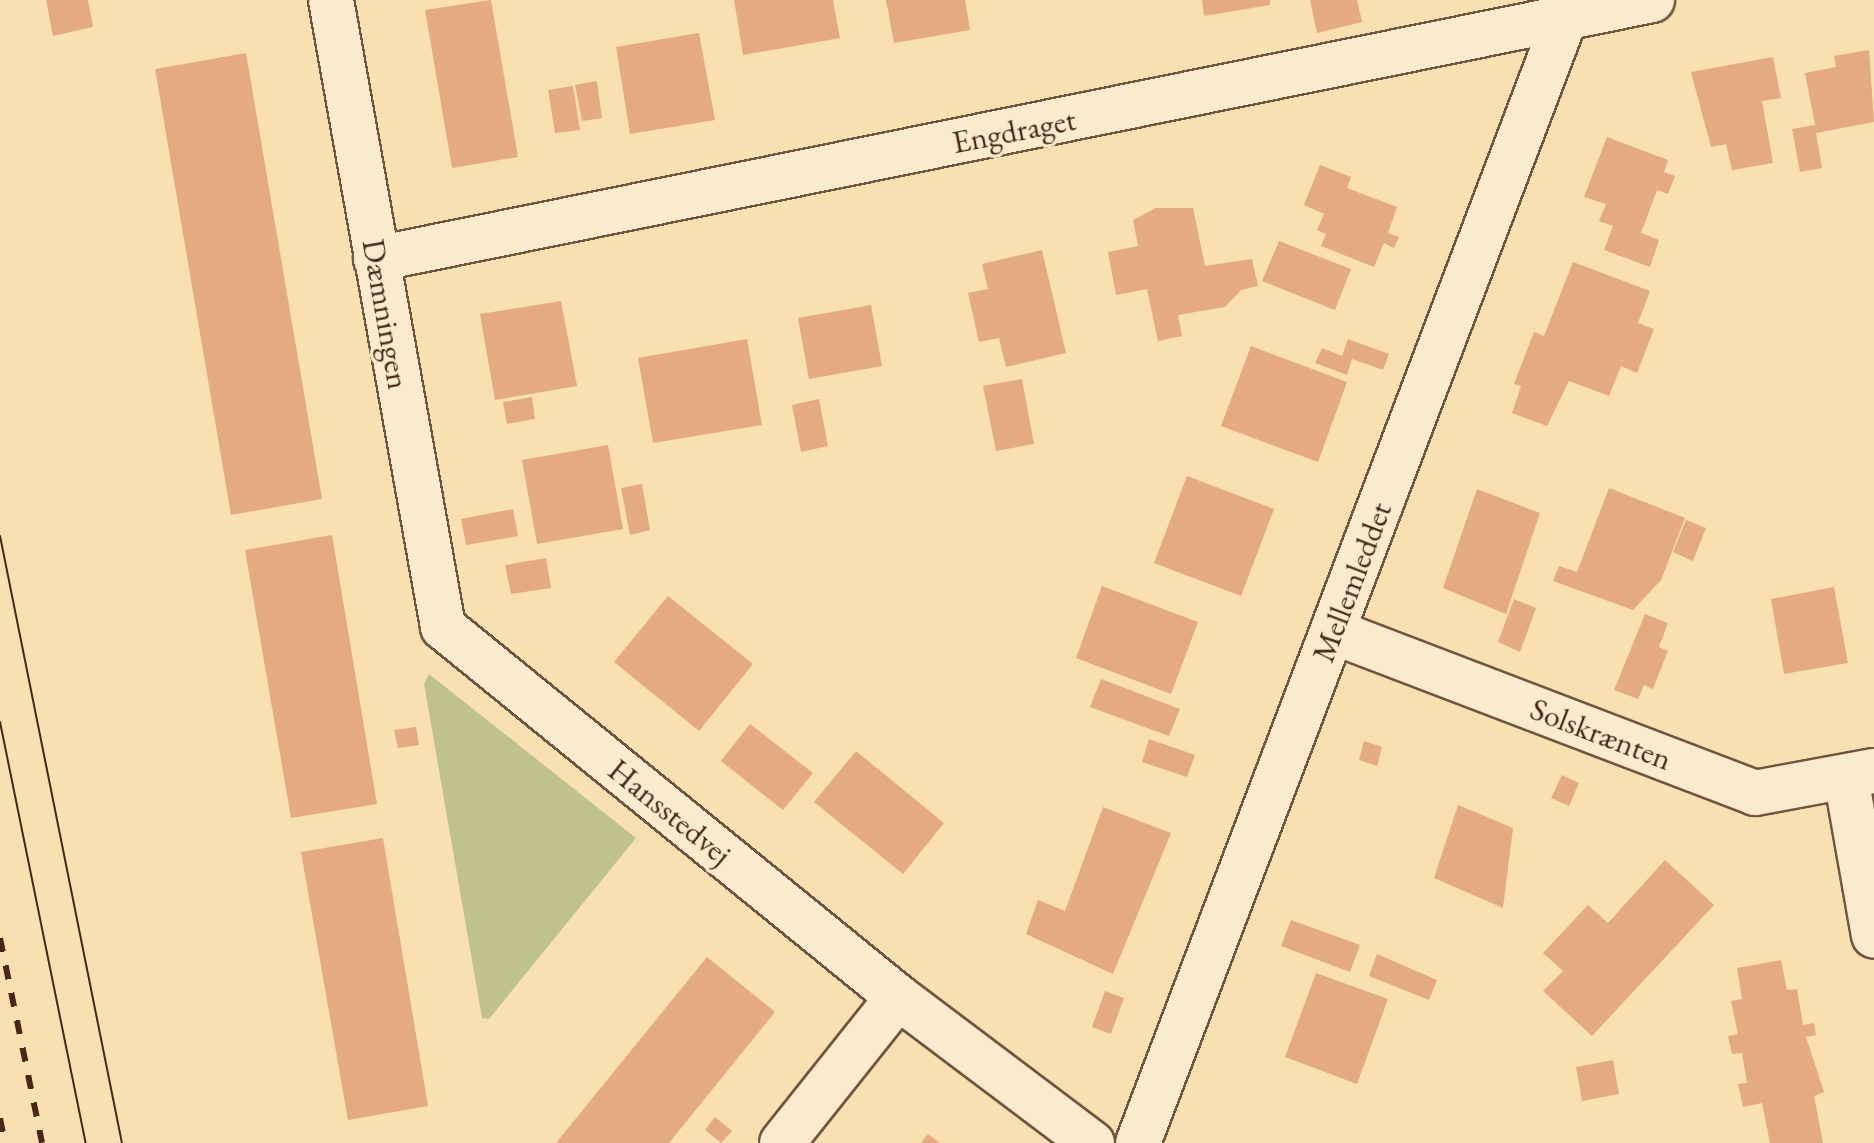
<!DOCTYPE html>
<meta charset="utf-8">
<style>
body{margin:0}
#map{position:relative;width:1874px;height:1143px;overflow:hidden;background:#f8e0b1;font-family:"EB Garamond",serif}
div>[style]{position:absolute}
.green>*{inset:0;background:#bec28b}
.building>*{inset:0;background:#e4aa80}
.roads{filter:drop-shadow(2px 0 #725540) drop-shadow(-2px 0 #725540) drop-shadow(0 2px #725540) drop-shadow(0 -2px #725540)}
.street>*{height:44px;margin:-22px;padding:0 22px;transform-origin:22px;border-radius:22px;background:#faebcc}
.tram>*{height:2px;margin:-1px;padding:0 1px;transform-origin:1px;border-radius:1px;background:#46271a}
.rail>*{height:6px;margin-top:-3px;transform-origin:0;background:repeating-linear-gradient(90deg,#46271a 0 14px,transparent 0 28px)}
span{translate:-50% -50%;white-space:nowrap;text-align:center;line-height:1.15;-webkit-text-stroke:7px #faebcc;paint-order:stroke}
.street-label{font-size:32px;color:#46271a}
</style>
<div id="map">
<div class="green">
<i style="clip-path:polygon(429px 674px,636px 838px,489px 1019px,482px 1018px,424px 684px)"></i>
</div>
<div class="building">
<i style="clip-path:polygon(46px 0,88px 0,93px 27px,53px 36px)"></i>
<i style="clip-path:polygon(491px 0,518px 157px,452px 168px,425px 10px)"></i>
<i style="clip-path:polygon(734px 0,833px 0,840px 38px,743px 55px)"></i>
<i style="clip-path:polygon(886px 0,965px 0,970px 30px,894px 43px)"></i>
<i style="clip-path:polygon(1202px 0,1270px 0,1270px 5px,1204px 16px)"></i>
<i style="clip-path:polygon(1310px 0,1357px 0,1362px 22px,1317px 33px)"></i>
<i style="clip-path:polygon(699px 33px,715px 120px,630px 134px,616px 47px)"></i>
<i style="clip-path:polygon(1869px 50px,1874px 122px,1816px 133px,1822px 168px,1800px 172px,1792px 129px,1815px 125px,1805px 73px,1836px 67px,1834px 56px)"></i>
<i style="clip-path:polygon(246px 53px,322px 499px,231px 515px,155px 69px)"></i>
<i style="clip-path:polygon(1773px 57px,1781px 98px,1762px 101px,1773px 163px,1732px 170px,1726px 144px,1711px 147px,1691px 72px)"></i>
<i style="clip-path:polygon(597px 81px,602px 118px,582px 121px,575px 85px)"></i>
<i style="clip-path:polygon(573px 86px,580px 130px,555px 133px,548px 90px)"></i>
<i style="clip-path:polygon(1607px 137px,1668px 160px,1664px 172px,1675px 176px,1668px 194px,1657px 190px,1641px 233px,1659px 240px,1650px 267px,1604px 250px,1613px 226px,1599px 221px,1606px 204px,1584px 197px)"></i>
<i style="clip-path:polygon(1320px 165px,1351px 177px,1347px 188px,1397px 207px,1388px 233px,1399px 237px,1394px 248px,1384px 243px,1374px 267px,1321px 246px,1326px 234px,1317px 230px,1324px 214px,1304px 205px)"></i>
<i style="clip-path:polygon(1156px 208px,1193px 208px,1205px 266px,1252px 259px,1258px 286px,1241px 290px,1225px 307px,1178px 315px,1182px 336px,1158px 341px,1147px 289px,1116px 295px,1108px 252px,1138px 246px,1133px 220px)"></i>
<i style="clip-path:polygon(1279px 241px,1351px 269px,1335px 310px,1262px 281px)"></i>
<i style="clip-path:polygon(1042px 250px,1066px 353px,1006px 367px,999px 338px,979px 342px,968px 293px,988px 289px,982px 264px)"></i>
<i style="clip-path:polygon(1573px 262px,1650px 291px,1638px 323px,1654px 329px,1637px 373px,1621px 366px,1609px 396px,1569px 381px,1547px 426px,1512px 413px,1521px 386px,1514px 384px,1534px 332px,1544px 336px)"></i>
<i style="clip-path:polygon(561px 301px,577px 386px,495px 400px,480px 314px)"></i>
<i style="clip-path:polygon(871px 305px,882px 366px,809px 379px,798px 318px)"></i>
<i style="clip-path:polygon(747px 339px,762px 425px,653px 443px,638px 358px)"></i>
<i style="clip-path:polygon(1348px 339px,1389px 354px,1383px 370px,1352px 359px,1347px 375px,1315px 363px,1322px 348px,1342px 356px)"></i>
<i style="clip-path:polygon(1251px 346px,1347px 382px,1318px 462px,1221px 426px)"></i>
<i style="clip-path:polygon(1022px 379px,1034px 444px,996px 451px,983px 386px)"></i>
<i style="clip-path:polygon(532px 397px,535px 419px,507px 424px,503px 402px)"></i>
<i style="clip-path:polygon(819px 399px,828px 446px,801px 452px,792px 405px)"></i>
<i style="clip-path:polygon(608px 445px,623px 529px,537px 544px,522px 460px)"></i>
<i style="clip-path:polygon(1187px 476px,1274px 509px,1241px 596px,1154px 563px)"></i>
<i style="clip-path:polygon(642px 484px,650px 530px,630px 535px,621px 488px)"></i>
<i style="clip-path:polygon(1609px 488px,1685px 518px,1661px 580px,1633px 610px,1553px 581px,1559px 566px,1577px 572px)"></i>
<i style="clip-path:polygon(1477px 489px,1540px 513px,1506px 614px,1443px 588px)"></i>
<i style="clip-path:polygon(513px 509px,518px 536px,466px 545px,461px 519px)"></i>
<i style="clip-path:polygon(1686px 520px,1706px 528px,1693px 561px,1673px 552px)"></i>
<i style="clip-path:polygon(332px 535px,377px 804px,291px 818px,245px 550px)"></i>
<i style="clip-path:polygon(546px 558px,551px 588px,511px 594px,505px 565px)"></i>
<i style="clip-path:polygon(1102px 586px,1198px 622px,1171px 694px,1076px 658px)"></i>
<i style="clip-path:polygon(1834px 587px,1848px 663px,1784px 674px,1771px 599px)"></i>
<i style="clip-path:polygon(668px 596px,753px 664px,699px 731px,614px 662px)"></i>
<i style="clip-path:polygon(1514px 599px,1536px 608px,1520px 652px,1498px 642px)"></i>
<i style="clip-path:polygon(1645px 614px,1668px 623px,1659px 647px,1668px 651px,1653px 689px,1644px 685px,1638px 699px,1614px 690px)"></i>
<i style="clip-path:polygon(1101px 679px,1180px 709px,1169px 736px,1090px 707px)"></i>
<i style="clip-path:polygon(750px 724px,813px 773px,783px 810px,721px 761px)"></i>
<i style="clip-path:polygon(416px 727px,419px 745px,398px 748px,394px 730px)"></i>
<i style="clip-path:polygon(1149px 739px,1195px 755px,1187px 777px,1142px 762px)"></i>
<i style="clip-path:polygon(1364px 741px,1382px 747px,1377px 766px,1359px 760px)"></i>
<i style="clip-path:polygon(856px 751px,944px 823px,903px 874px,814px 802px)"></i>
<i style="clip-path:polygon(1562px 775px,1579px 783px,1569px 806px,1551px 798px)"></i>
<i style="clip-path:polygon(1458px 805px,1513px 828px,1503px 908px,1434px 878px)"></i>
<i style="clip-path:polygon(1103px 807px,1171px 833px,1113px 974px,1026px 934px,1038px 900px,1065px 911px)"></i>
<i style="clip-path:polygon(383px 838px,428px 1106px,348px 1120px,301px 852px)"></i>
<i style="clip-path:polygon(1665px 860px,1714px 905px,1592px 1036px,1543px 991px,1563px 971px,1543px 953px,1588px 905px,1608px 923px)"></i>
<i style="clip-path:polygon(1291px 920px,1360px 945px,1350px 972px,1281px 946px)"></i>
<i style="clip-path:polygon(1377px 954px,1437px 980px,1429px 1000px,1369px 976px)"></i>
<i style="clip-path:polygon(707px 957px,775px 1012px,669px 1143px,556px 1143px)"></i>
<i style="clip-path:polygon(1781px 960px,1787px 990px,1797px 989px,1803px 1025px,1814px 1023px,1816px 1035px,1806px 1037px,1824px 1092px,1814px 1096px,1823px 1143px,1770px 1143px,1762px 1103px,1743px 1107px,1738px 1084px,1747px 1083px,1742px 1053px,1732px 1054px,1728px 1036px,1738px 1034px,1731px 1001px,1742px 999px,1737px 968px)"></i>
<i style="clip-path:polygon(1316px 973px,1388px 999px,1357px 1084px,1285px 1057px)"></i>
<i style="clip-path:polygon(1105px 991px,1124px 998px,1111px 1034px,1092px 1027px)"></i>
<i style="clip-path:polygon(1613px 1060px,1619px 1094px,1582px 1101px,1576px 1067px)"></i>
<i style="clip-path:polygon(715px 1117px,732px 1131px,721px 1143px,705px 1130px)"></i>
<i style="clip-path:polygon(928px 1134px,940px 1143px,921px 1143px)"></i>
</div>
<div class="roads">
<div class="street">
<i style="left:331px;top:0;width:637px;rotate:79.87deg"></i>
<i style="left:443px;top:627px;width:586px;rotate:39.12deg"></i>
<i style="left:898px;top:997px;width:243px;rotate:37deg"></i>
<i style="left:376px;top:259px;width:1302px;rotate:-11.47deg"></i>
<i style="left:1334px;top:632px;width:451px;rotate:20.9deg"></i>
<i style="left:1755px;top:793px;width:121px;rotate:-10.5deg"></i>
<i style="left:1846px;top:777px;width:161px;rotate:80deg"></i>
<i style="left:782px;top:1143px;width:186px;rotate:-51.5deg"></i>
<i style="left:1138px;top:1143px;width:1200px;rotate:-69.21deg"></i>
</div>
</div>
<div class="tram">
<i style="left:0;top:536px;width:619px;rotate:78.64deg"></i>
<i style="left:0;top:722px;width:430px;rotate:78.5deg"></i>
</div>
<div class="rail">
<i style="left:0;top:938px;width:209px;rotate:78.4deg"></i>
<i style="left:0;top:1118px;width:25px;rotate:79deg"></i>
</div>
<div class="street-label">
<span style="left:1014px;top:131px;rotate:-11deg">Engdraget</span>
<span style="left:386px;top:314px;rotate:80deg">Dæmningen</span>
<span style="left:1352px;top:582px;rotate:-69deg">Mellemleddet</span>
<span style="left:1601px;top:734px;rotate:21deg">Solskrænten</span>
<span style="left:670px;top:812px;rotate:39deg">Hansstedvej</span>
</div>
</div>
